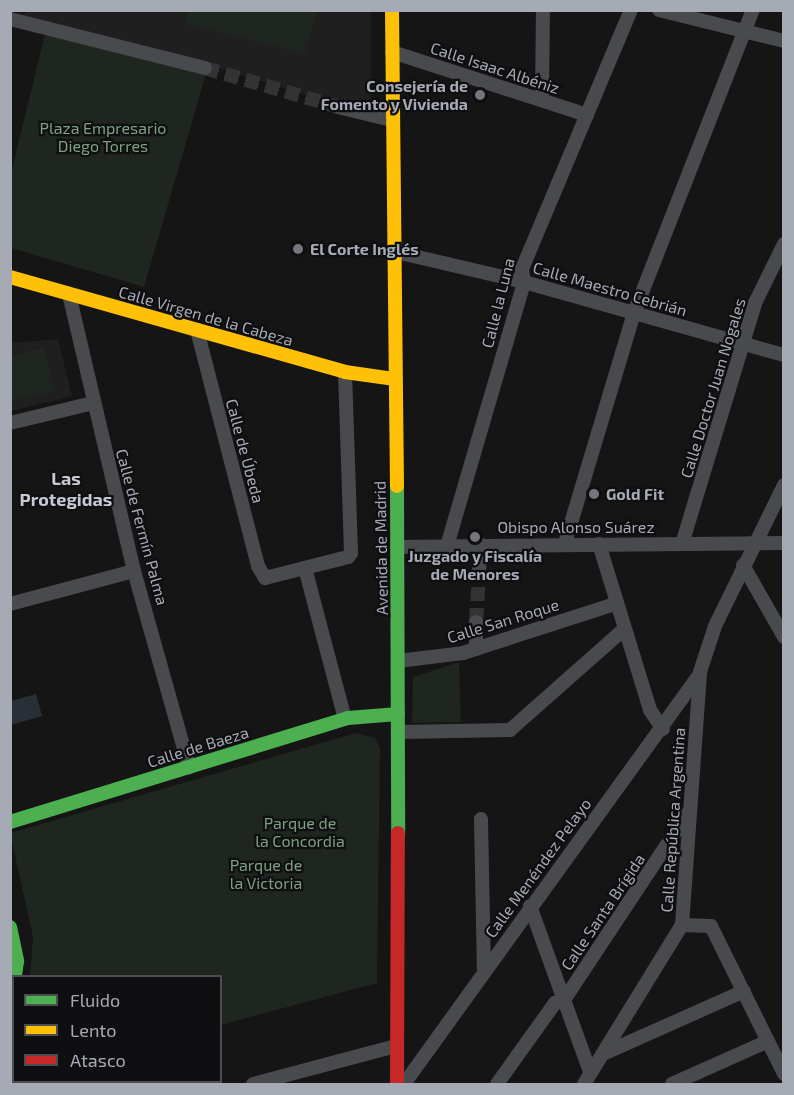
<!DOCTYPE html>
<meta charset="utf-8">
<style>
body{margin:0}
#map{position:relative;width:794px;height:1095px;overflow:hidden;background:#151515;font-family:"Exo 2",sans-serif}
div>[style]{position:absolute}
.built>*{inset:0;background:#1f1f20}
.green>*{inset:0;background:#1f251f}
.water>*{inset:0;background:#292f36}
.street-tunnel>*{height:14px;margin-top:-7px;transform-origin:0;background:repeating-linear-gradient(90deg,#323335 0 14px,transparent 0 21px)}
.street>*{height:14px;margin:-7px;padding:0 7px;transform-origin:7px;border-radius:7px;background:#494a4d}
.fast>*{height:14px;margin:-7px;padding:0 7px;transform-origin:7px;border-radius:7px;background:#4caf50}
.slow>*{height:14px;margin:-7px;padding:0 7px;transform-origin:7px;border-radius:7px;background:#ffc107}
.jam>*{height:14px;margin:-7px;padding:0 7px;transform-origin:7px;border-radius:7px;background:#c62828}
.tram>*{height:1.5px;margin:-0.75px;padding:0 0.75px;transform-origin:0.75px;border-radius:0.75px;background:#4a4b4d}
.dots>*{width:16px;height:16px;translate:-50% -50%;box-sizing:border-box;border:3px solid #0f0f11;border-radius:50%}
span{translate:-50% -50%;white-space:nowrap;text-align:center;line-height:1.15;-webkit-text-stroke:4.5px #0f0f11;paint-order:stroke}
.street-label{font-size:16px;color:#a6aab5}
.poi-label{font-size:16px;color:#a6aab5;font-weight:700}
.right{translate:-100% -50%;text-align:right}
.left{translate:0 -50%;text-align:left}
.park-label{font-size:16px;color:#7ea081}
.neighbourhood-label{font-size:18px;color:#c7c9d2;font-weight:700}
.frame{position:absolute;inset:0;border:12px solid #a6aab5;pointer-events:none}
.legend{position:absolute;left:12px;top:975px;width:210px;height:108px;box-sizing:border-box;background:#0f0f11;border:2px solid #4b4d53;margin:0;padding:8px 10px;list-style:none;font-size:18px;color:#a6aab5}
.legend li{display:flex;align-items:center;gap:12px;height:30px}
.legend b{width:30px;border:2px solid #4b4d53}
</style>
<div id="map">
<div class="built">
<i style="clip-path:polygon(29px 10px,371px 11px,371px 102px,325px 101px,147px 46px,19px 17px)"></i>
<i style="clip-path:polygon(58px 339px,72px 396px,11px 411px,10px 343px)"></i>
</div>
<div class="green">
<i style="clip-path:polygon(188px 11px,188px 10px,316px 11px,305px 54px,184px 24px)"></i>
<i style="clip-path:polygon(45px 34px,206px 74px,144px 287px,11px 248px,11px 173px)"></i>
<i style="clip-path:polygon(44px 348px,54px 391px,11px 401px,11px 356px)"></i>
<i style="clip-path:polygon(459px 662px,461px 722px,412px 723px,413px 677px)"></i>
<i style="clip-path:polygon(356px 733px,375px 738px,380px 749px,377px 983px,221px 1025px,220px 976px,30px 976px,33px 937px,10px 833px)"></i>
</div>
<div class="water">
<i style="clip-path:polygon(36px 694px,42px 716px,11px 725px,11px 701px)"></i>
</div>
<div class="street-tunnel">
<i style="left:205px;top:68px;width:139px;rotate:16.3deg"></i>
<i style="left:476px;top:622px;width:47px;rotate:-86.3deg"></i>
</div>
<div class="street">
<i style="left:659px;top:10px;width:129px;rotate:13.9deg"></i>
<i style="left:10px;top:19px;width:201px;rotate:14.1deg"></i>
<i style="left:392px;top:52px;width:205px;rotate:17.9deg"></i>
<i style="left:542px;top:99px;width:89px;rotate:-89.4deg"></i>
<i style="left:338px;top:107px;width:56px;rotate:13.5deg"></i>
<i style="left:392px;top:251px;width:136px;rotate:13.2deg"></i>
<i style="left:524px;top:282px;width:270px;rotate:15.7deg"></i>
<i style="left:69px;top:294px;width:285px;rotate:76.8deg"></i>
<i style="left:134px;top:571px;width:204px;rotate:74.3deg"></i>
<i style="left:197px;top:330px;width:244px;rotate:75.5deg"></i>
<i style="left:258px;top:566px;width:14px;rotate:60deg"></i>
<i style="left:265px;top:578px;width:86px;rotate:-14.2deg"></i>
<i style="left:348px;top:557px;width:5px;rotate:-53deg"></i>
<i style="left:351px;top:553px;width:181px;rotate:-91.9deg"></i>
<i style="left:10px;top:423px;width:85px;rotate:-13.5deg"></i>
<i style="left:565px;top:543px;width:240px;rotate:-73.3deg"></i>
<i style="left:634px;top:313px;width:326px;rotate:-68.6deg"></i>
<i style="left:599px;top:544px;width:174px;rotate:72.9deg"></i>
<i style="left:650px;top:710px;width:23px;rotate:56deg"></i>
<i style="left:682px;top:544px;width:252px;rotate:-73.1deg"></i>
<i style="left:755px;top:303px;width:66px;rotate:-63.8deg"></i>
<i style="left:447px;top:546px;width:275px;rotate:-73.7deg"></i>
<i style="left:524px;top:282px;width:13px;rotate:-99deg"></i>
<i style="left:522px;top:269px;width:281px;rotate:-67.2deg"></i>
<i style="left:397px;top:547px;width:387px;rotate:-0.6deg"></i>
<i style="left:743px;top:565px;width:83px;rotate:60.3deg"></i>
<i style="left:305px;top:568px;width:156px;rotate:75.2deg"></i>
<i style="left:479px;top:575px;width:31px;rotate:-88deg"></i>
<i style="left:10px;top:604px;width:128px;rotate:-14.9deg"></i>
<i style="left:476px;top:649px;width:27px;rotate:-90deg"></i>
<i style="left:398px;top:661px;width:65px;rotate:-7deg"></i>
<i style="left:463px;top:653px;width:160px;rotate:-17.9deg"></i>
<i style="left:398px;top:732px;width:112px;rotate:-1deg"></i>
<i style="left:510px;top:730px;width:151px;rotate:-41.5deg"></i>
<i style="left:481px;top:819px;width:152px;rotate:88.9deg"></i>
<i style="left:530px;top:906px;width:177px;rotate:70.1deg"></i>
<i style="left:682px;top:925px;width:29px;rotate:2deg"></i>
<i style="left:711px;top:926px;width:165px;rotate:63.7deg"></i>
<i style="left:564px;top:1000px;width:223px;rotate:-56.5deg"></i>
<i style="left:605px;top:1053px;width:152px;rotate:-24deg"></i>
<i style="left:253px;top:1084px;width:148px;rotate:-14.9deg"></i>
<i style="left:404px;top:1084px;width:504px;rotate:-54.2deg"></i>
<i style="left:497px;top:1084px;width:100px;rotate:-54.4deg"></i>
<i style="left:555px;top:1003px;width:9px;rotate:-18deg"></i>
<i style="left:584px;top:1084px;width:187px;rotate:-58.4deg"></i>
<i style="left:682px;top:925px;width:254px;rotate:-85.9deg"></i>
<i style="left:700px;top:672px;width:48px;rotate:-71.9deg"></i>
<i style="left:715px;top:626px;width:157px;rotate:-63.9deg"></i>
<i style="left:672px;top:1084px;width:105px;rotate:-24.1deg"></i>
</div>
<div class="fast">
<i style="left:397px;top:486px;width:347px;rotate:89.8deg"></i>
<i style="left:10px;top:822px;width:354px;rotate:-17.1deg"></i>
<i style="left:348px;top:718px;width:50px;rotate:-4.6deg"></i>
<i style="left:10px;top:927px;width:35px;rotate:78deg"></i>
<i style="left:17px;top:961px;width:15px;rotate:98deg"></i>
<i style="left:14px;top:984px;width:34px;rotate:90deg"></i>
</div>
<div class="slow">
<i style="left:392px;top:10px;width:476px;rotate:89.4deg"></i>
<i style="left:10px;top:277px;width:348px;rotate:15.8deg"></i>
<i style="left:345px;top:372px;width:49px;rotate:8.1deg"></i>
<i style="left:30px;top:1082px;width:2px;rotate:63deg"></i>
</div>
<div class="jam">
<i style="left:397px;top:1084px;width:251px;rotate:-89.8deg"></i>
</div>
<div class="tram">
<i style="left:10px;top:1051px;width:12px;rotate:70deg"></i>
<i style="left:10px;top:1071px;width:14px;rotate:73deg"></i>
</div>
<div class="dots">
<i style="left:480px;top:95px;background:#73767d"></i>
<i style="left:298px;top:249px;background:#73767d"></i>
<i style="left:594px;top:494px;background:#73767d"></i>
<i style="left:475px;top:537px;background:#73767d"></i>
</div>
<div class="street-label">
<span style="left:495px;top:68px;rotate:18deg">Calle Isaac Albéniz</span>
<span style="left:610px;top:289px;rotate:16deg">Calle Maestro Cebrián</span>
<span style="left:498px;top:303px;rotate:-76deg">Calle la Luna</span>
<span style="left:206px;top:316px;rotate:16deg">Calle Virgen de la Cabeza</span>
<span style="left:713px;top:388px;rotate:-73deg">Calle Doctor Juan Nogales</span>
<span style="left:245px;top:451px;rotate:75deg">Calle de Úbeda</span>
<span style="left:142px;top:527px;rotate:75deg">Calle de Fermín Palma</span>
<span style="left:576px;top:527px">Obispo Alonso Suárez</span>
<span style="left:381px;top:548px;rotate:-91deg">Avenida de Madrid</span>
<span style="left:503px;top:621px;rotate:-17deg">Calle San Roque</span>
<span style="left:198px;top:747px;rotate:-17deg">Calle de Baeza</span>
<span style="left:673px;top:820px;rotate:-86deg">Calle República Argentina</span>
<span style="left:538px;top:868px;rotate:-54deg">Calle Menéndez Pelayo</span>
<span style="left:603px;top:912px;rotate:-56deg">Calle Santa Brígida</span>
</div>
<div class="poi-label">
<span class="right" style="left:468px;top:95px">Consejería de<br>Fomento y Vivienda</span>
<span class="left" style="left:310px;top:249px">El Corte Inglés</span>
<span class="left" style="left:606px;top:494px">Gold Fit</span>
<span style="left:475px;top:565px">Juzgado y Fiscalía<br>de Menores</span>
</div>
<div class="park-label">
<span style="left:103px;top:137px">Plaza Empresario<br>Diego Torres</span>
<span style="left:300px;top:832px">Parque de<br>la Concordia</span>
<span style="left:266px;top:874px">Parque de<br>la Victoria</span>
</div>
<div class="neighbourhood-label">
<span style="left:66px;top:489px">Las<br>Protegidas</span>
</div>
<div class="frame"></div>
<ul class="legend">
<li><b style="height:8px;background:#4caf50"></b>Fluido</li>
<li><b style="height:8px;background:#ffc107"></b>Lento</li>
<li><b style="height:8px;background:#c62828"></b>Atasco</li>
</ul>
</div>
